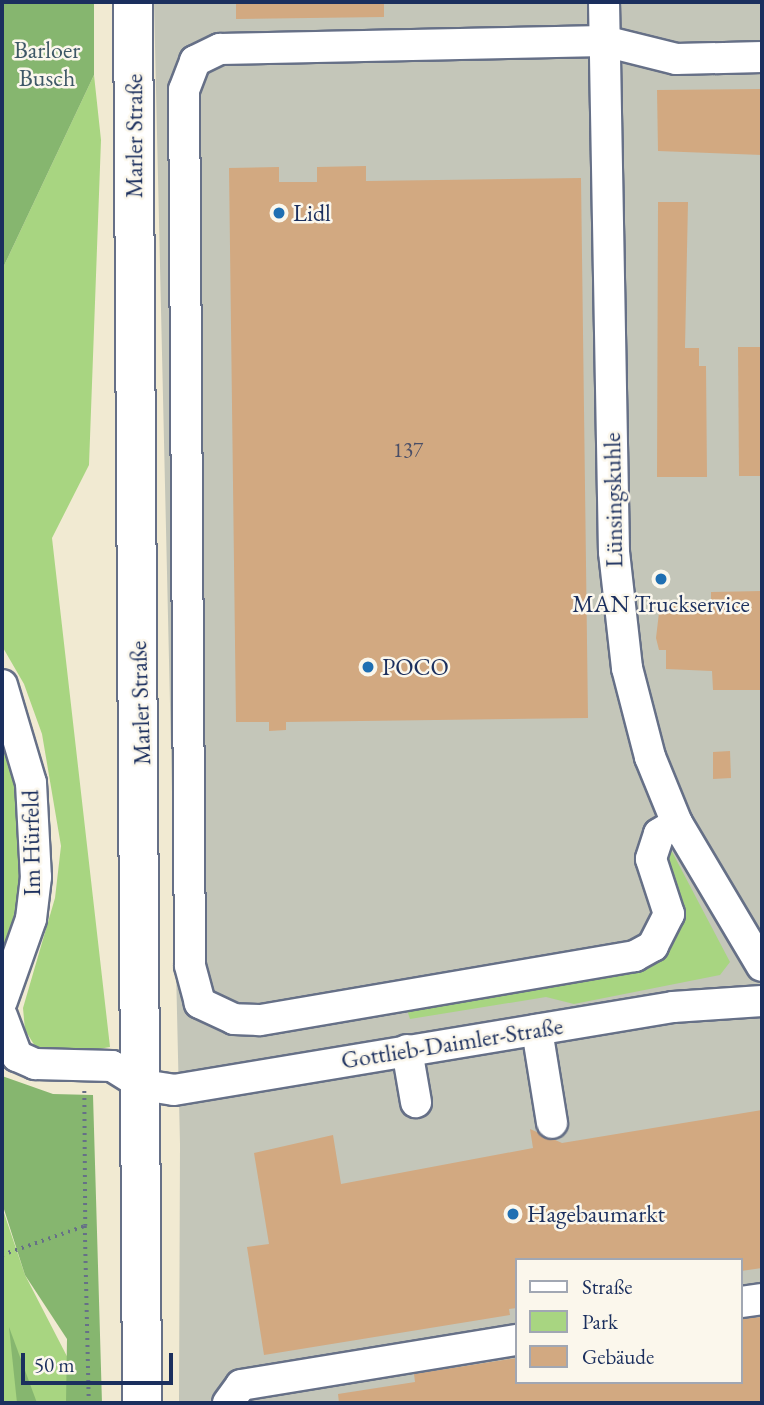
<!DOCTYPE html>
<meta charset="utf-8">
<style>
body{margin:0}
#map{position:relative;width:764px;height:1405px;overflow:hidden;background:#f1ead2;font-family:"EB Garamond",serif}
div>[style]{position:absolute}
.industrial>*{inset:0;background:#c4c6b9}
.green>*{inset:0;background:#a8d581}
.forest>*{inset:0;background:#86b66f}
.building>*{inset:0;background:#d2a981}
.path>*{height:3.5px;margin-top:-1.75px;transform-origin:0;background:repeating-linear-gradient(90deg,#667087 0 2px,transparent 0 7px)}
.roads{filter:drop-shadow(2px 0 #667087) drop-shadow(-2px 0 #667087) drop-shadow(0 2px #667087) drop-shadow(0 -2px #667087)}
.minor>*{height:30px;margin:-15px;padding:0 15px;transform-origin:15px;border-radius:15px;background:#fff}
.major>*{height:38px;margin:-19px;padding:0 19px;transform-origin:19px;border-radius:19px;background:#fff}
.dots>*{width:19px;height:19px;translate:-50% -50%;box-sizing:border-box;border:4px solid #fbf7ec;border-radius:50%}
span{translate:-50% -50%;white-space:nowrap;text-align:center;line-height:1.15;-webkit-text-stroke:5px #fbf7ec;paint-order:stroke}
.number-label{font-size:21px;color:#494e67}
.number-label span{-webkit-text-stroke-width:0}
.park-label{font-size:24px;color:#3e5867}
.street-label{font-size:24px;color:#1b2f5e}
.poi-label{font-size:24px;color:#1b2f5e}
.left{translate:0 -50%;text-align:left}
.frame{position:absolute;inset:0;border:4px solid #1b2f5e;pointer-events:none}
.legend{position:absolute;left:515px;top:1258px;width:228px;height:126px;box-sizing:border-box;background:#fbf7ec;border:2px solid #a1a7b3;margin:0;padding:9px 12px;list-style:none;font-size:21px;color:#1b2f5e}
.legend li{display:flex;align-items:center;gap:14px;height:35px}
.legend b{width:35px;border:2px solid #a1a7b3}
.scale{position:absolute;left:21px;top:1353px;width:152px;height:32px;box-sizing:border-box;border:4px solid #1b2f5e;border-top:0;padding-left:9px;font-size:21px;line-height:24px;white-space:nowrap;color:#1b2f5e;-webkit-text-stroke:5px #fbf7ec;paint-order:stroke}
</style>
<div id="map">
<div class="industrial">
<i style="clip-path:polygon(evenodd,154px 2px,762px 2px,762px 1403px,179px 1403px,180px 1144px,154px 2px,517px 1260px,741px 1260px,741px 1382px,517px 1382px,517px 1260px)"></i>
</div>
<div class="green">
<i style="clip-path:polygon(94px 75px,101px 140px,89px 465px,52px 538px,110px 1047px,65px 1055px,38px 1051px,25px 1030px,23px 1008px,55px 898px,61px 846px,42px 734px,24px 684px,2px 646px,2px 270px)"></i>
<i style="clip-path:polygon(2px 698px,22px 765px,28px 902px,2px 981px)"></i>
<i style="clip-path:polygon(669px 846px,730px 962px,720px 975px,574px 1004px,546px 997px,410px 1019px,407px 1010px,646px 966px,676px 939px,678px 913px,662px 856px)"></i>
<i style="clip-path:polygon(2px 1207px,25px 1275px,73px 1368px,75px 1403px,2px 1403px)"></i>
</div>
<div class="forest">
<i style="clip-path:polygon(2px 2px,94px 2px,94px 75px,2px 270px)"></i>
<i style="clip-path:polygon(2px 1076px,53px 1094px,93px 1095px,102px 1403px,66px 1403px,67px 1339px,25px 1275px,2px 1203px)"></i>
<i style="clip-path:polygon(9px 1327px,37px 1403px,17px 1403px)"></i>
</div>
<div class="building">
<i style="clip-path:polygon(236px 2px,384px 2px,384px 17px,236px 19px)"></i>
<i style="clip-path:polygon(762px 89px,762px 155px,658px 151px,657px 90px)"></i>
<i style="clip-path:polygon(366px 166px,366px 181px,581px 178px,588px 718px,286px 722px,286px 730px,269px 731px,269px 722px,236px 722px,229px 168px,279px 167px,279px 182px,317px 182px,317px 167px)"></i>
<i style="clip-path:polygon(658px 202px,688px 202px,685px 348px,699px 348px,699px 366px,706px 366px,707px 477px,657px 477px)"></i>
<i style="clip-path:polygon(738px 347px,762px 347px,762px 476px,739px 476px)"></i>
<i style="clip-path:polygon(762px 591px,762px 690px,713px 690px,712px 671px,666px 669px,666px 650px,659px 650px,656px 638px,660px 604px,711px 606px,711px 592px)"></i>
<i style="clip-path:polygon(730px 751px,731px 778px,713px 779px,713px 752px)"></i>
<i style="clip-path:polygon(762px 1110px,762px 1268px,741px 1271px,741px 1260px,517px 1260px,517px 1308px,509px 1309px,510px 1315px,264px 1355px,247px 1247px,269px 1244px,254px 1153px,333px 1135px,341px 1184px,533px 1148px,530px 1129px,562px 1143px)"></i>
<i style="clip-path:polygon(762px 1317px,762px 1403px,339px 1403px,338px 1394px,415px 1382px,414px 1374px,517px 1358px,517px 1382px,741px 1382px,741px 1319px)"></i>
</div>
<div class="path">
<i style="left:85px;top:1226px;width:177px;rotate:88.7deg"></i>
<i style="left:2px;top:1255px;width:88px;rotate:-19.3deg"></i>
<i style="left:85px;top:1226px;width:136px;rotate:-90.4deg"></i>
</div>
<div class="roads">
<div class="minor">
<i style="left:604px;top:2px;width:550px;rotate:88.96deg"></i>
<i style="left:614px;top:552px;width:117px;rotate:83.6deg"></i>
<i style="left:627px;top:668px;width:92px;rotate:75.5deg"></i>
<i style="left:650px;top:757px;width:71px;rotate:67.8deg"></i>
<i style="left:677px;top:823px;width:166px;rotate:59.3deg"></i>
<i style="left:2px;top:685px;width:102px;rotate:73.5deg"></i>
<i style="left:31px;top:783px;width:94px;rotate:87deg"></i>
<i style="left:36px;top:877px;width:42px;rotate:96.8deg"></i>
<i style="left:31px;top:919px;width:87px;rotate:109.5deg"></i>
<i style="left:677px;top:823px;width:21px;rotate:149deg"></i>
<i style="left:659px;top:834px;width:26px;rotate:108deg"></i>
<i style="left:651px;top:859px;width:58px;rotate:71.9deg"></i>
<i style="left:669px;top:914px;width:36px;rotate:117deg"></i>
<i style="left:653px;top:946px;width:21px;rotate:151deg"></i>
<i style="left:635px;top:956px;width:381px;rotate:170.3deg"></i>
<i style="left:259px;top:1020px;width:25px;rotate:-178deg"></i>
<i style="left:234px;top:1019px;width:38px;rotate:-155deg"></i>
<i style="left:200px;top:1003px;width:39px;rotate:-105deg"></i>
<i style="left:190px;top:965px;width:875px;rotate:-90.39deg"></i>
<i style="left:184px;top:90px;width:31px;rotate:-69deg"></i>
<i style="left:195px;top:61px;width:28px;rotate:-26deg"></i>
<i style="left:220px;top:49px;width:384px;rotate:-1.2deg"></i>
<i style="left:604px;top:41px;width:74px;rotate:14deg"></i>
<i style="left:676px;top:59px;width:86px;rotate:-1.3deg"></i>
<i style="left:2px;top:1016px;width:43px;rotate:69.4deg"></i>
<i style="left:17px;top:1056px;width:20px;rotate:24deg"></i>
<i style="left:35px;top:1064px;width:77px;rotate:1.5deg"></i>
<i style="left:112px;top:1066px;width:36px;rotate:32deg"></i>
<i style="left:143px;top:1085px;width:31px;rotate:9deg"></i>
<i style="left:174px;top:1090px;width:506px;rotate:-9.44deg"></i>
<i style="left:673px;top:1007px;width:89px;rotate:-3.9deg"></i>
<i style="left:537px;top:1030px;width:94px;rotate:80.8deg"></i>
<i style="left:407px;top:1050px;width:53px;rotate:80.2deg"></i>
<i style="left:741px;top:1302px;width:21px;rotate:-8deg"></i>
<i style="left:228px;top:1403px;width:22px;rotate:-54deg"></i>
<i style="left:241px;top:1385px;width:280px;rotate:-9.3deg"></i>
</div>
<div class="major">
<i style="left:133px;top:2px;width:1401px;rotate:89.63deg"></i>
</div>
</div>
<div class="dots">
<i style="left:279px;top:213px;background:#1f6fb2"></i>
<i style="left:661px;top:579px;background:#1f6fb2"></i>
<i style="left:368px;top:667px;background:#1f6fb2"></i>
<i style="left:513px;top:1214px;background:#1f6fb2"></i>
</div>
<div class="number-label">
<span style="left:408px;top:450px">137</span>
</div>
<div class="park-label">
<span style="left:47px;top:64px">Barloer<br>Busch</span>
</div>
<div class="street-label">
<span style="left:134px;top:136px;rotate:-90deg">Marler Straße</span>
<span style="left:613px;top:500px;rotate:-91deg">Lünsingskuhle</span>
<span style="left:140px;top:703px;rotate:-92deg">Marler Straße</span>
<span style="left:31px;top:843px;rotate:-91deg">Im Hürfeld</span>
<span style="left:452px;top:1043px;rotate:-9deg">Gottlieb-Daimler-Straße</span>
</div>
<div class="poi-label">
<span class="left" style="left:293px;top:213px">Lidl</span>
<span style="left:661px;top:604px">MAN Truckservice</span>
<span class="left" style="left:382px;top:667px">POCO</span>
<span class="left" style="left:527px;top:1214px">Hagebaumarkt</span>
</div>
<div class="frame"></div>
<ul class="legend">
<li><b style="height:9px;background:#fff"></b>Straße</li>
<li><b style="height:19px;background:#a8d581"></b>Park</li>
<li><b style="height:19px;background:#d2a981"></b>Gebäude</li>
</ul>
<div class="scale">50 m</div>
</div>
